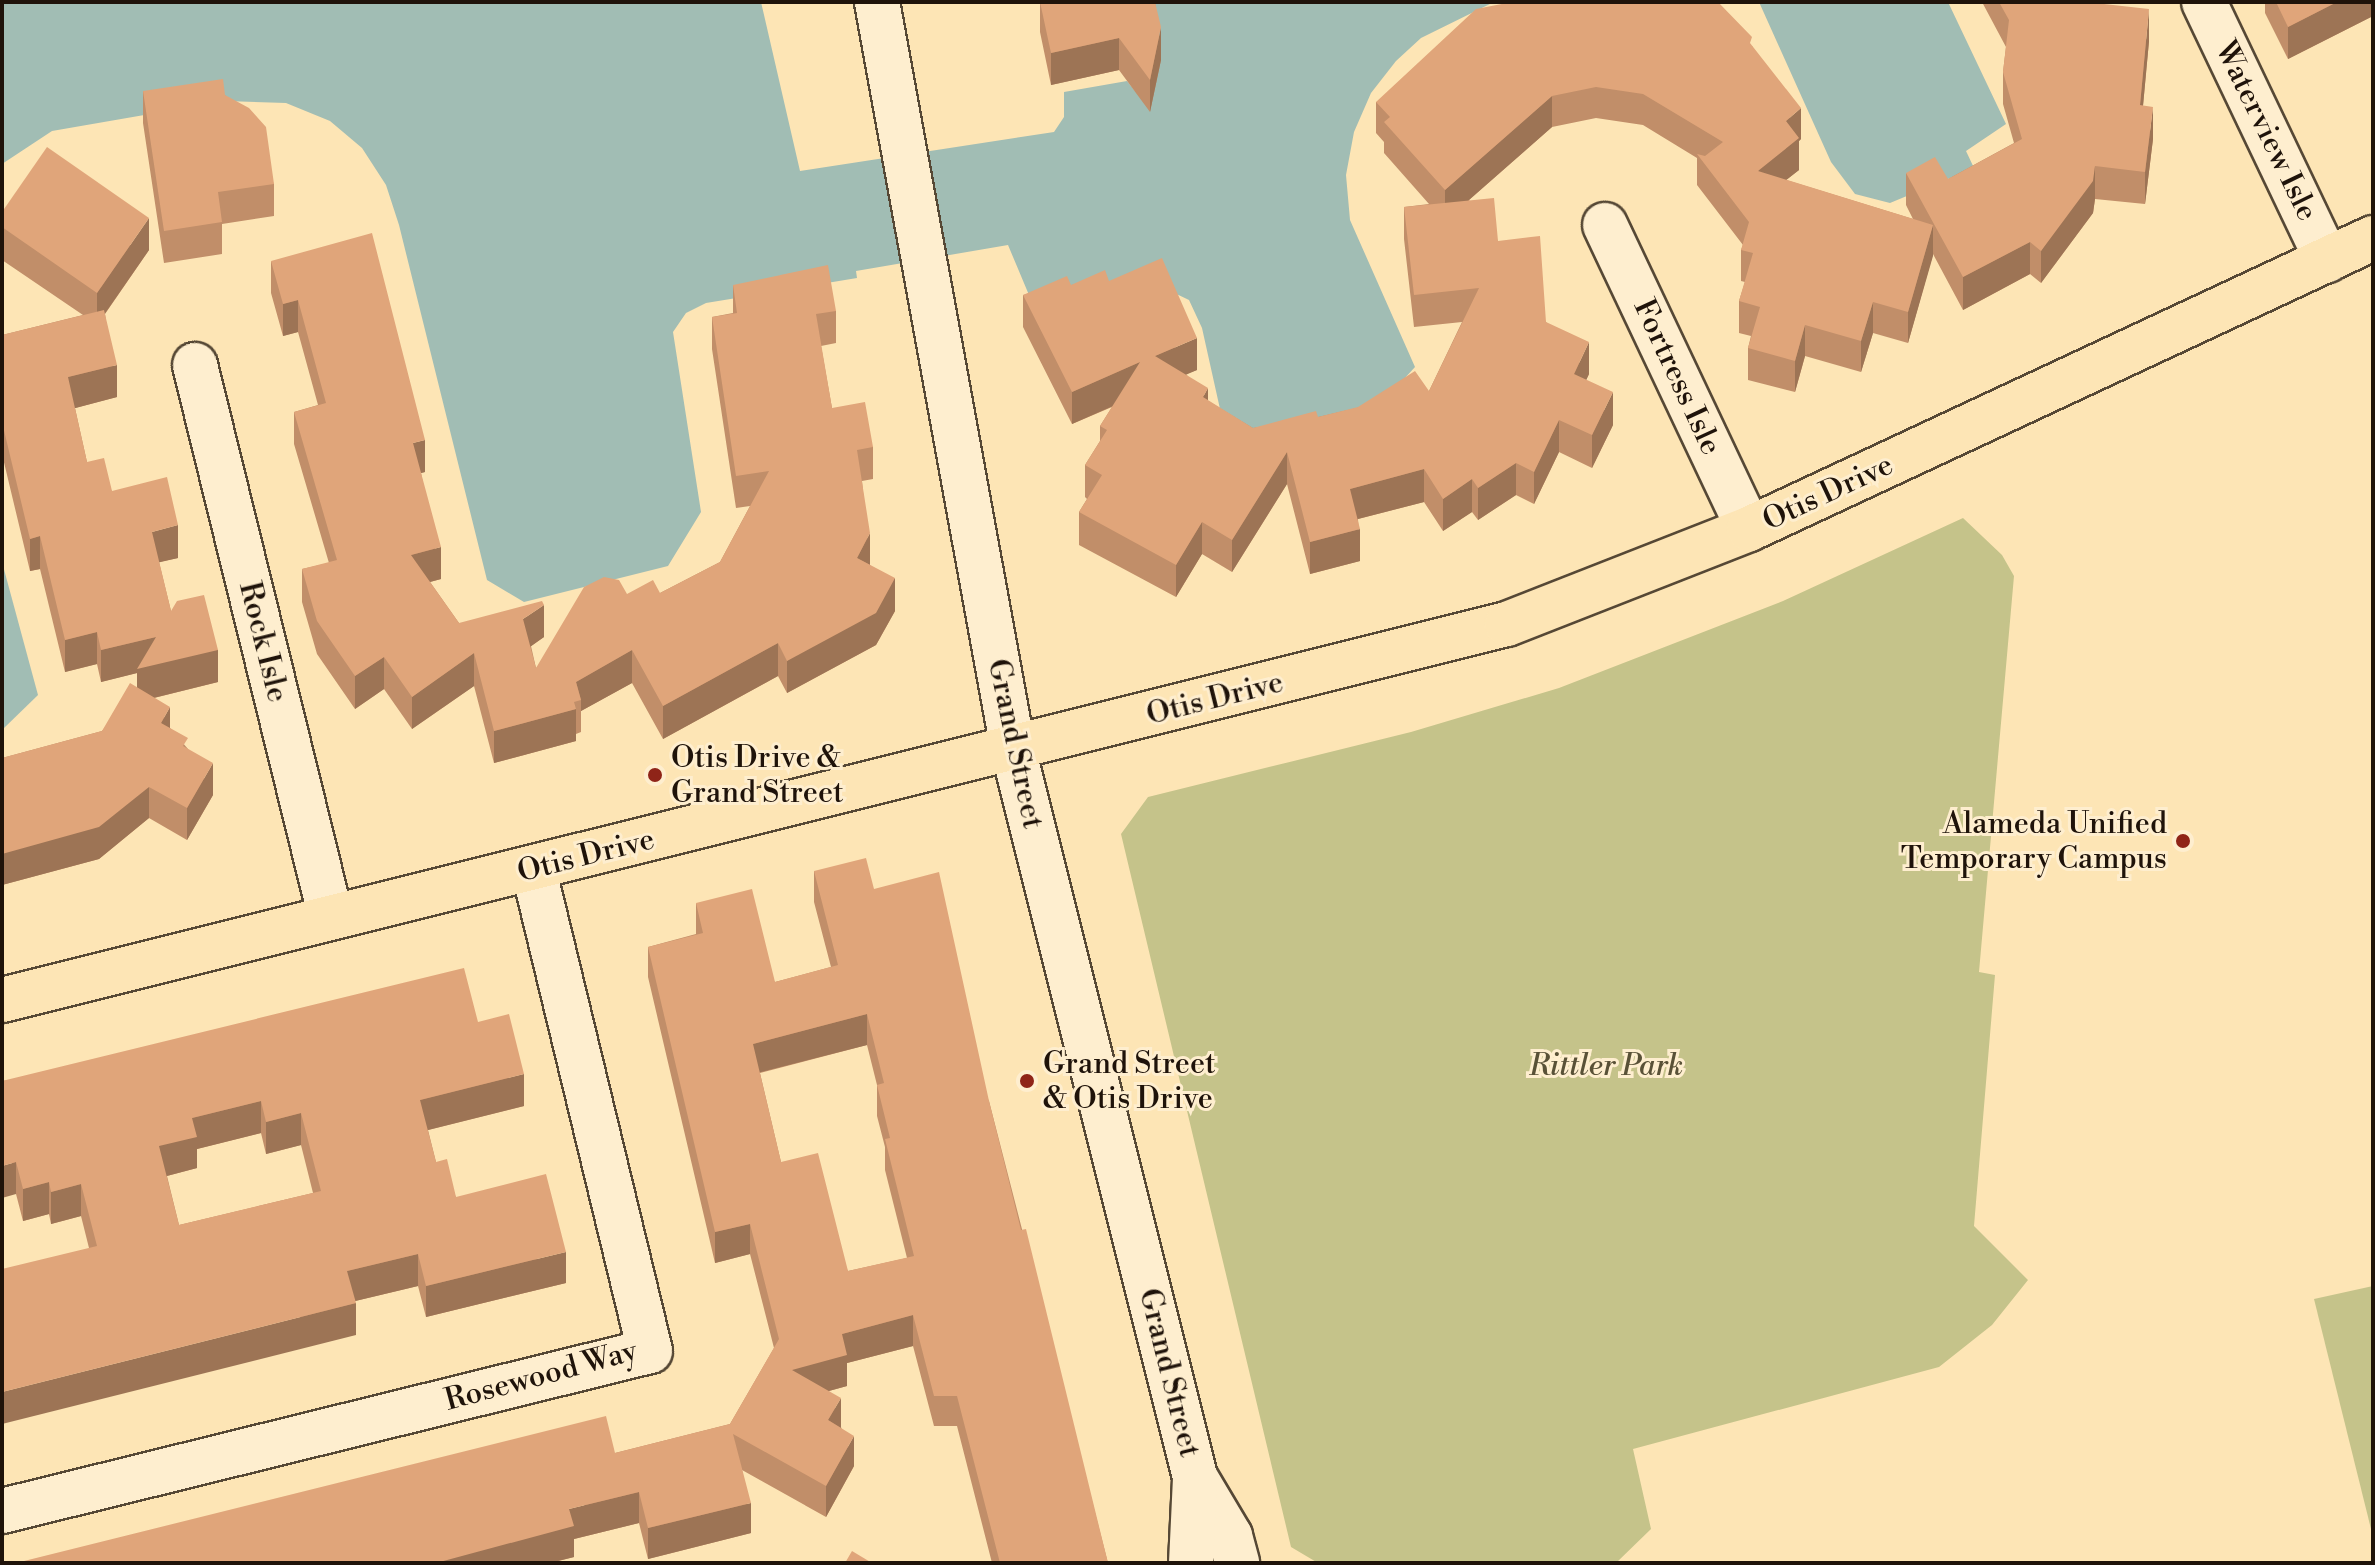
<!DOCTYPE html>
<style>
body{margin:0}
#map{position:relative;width:2375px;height:1565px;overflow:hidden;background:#fde5b5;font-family:"Libre Bodoni",serif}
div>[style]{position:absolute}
.green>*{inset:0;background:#c5c38a}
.water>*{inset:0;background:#a1bdb4}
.roads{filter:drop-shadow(2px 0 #564835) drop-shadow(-2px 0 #564835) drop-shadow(0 2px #564835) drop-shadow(0 -2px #564835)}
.minor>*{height:44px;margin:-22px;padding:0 22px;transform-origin:22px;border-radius:22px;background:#feeecf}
.major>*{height:44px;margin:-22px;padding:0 22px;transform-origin:22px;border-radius:22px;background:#fde5b5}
.wall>*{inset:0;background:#c18e69}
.shaded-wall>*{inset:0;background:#9d7455}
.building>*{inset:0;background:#e0a57a}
.dots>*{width:22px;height:22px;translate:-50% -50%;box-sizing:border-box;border:4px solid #feeecf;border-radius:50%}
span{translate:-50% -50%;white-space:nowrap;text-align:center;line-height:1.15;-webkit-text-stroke:6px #feeecf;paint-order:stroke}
.street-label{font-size:30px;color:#1f130a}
.poi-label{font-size:30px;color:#1f130a}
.left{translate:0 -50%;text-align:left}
.right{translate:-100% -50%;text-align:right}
.park-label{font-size:30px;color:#595137;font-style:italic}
.frame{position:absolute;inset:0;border:4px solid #1f130a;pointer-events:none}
</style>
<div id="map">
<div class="green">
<i style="clip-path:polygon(1963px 518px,2002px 555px,2014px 576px,1979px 972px,1995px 975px,1974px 1226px,2028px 1280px,1992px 1325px,1939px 1367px,1633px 1449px,1651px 1529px,1616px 1563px,1318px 1563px,1291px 1547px,1121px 834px,1148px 797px,1411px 732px,1559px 688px,1783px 601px)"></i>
<i style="clip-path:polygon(2373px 1286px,2373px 1537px,2314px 1299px)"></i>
</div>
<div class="water">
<i style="clip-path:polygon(2px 2px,761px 2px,800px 171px,1054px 132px,1064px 117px,1064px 92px,1127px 81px,1135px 91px,1148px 2px,1494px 2px,1421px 38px,1396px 61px,1371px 93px,1354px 132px,1346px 175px,1350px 220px,1415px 367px,1381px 404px,1271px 437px,1222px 418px,1202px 328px,1189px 300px,1166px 289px,1034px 307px,1008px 245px,856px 271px,857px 278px,706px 303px,686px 313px,673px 332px,701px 512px,668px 566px,524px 602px,487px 580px,399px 225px,386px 185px,362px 148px,330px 121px,286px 103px,225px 101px,52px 131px,2px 164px)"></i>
<i style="clip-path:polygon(1759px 2px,1948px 2px,2006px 124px,1966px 151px,1974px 168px,1890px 203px,1855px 194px,1831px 162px)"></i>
<i style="clip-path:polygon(2px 562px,38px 695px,2px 730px)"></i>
</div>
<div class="roads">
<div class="minor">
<i style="left:877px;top:2px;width:759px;rotate:79.68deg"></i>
<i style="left:1013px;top:749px;width:750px;rotate:75.96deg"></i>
<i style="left:1195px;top:1477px;width:69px;rotate:59.3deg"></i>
<i style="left:1230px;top:1536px;width:28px;rotate:75deg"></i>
<i style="left:2204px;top:2px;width:286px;rotate:64.5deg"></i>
<i style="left:1605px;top:225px;width:336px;rotate:64.7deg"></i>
<i style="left:195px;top:365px;width:569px;rotate:76.18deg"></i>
<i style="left:2px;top:1511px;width:667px;rotate:-13.87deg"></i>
<i style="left:650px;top:1351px;width:496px;rotate:-103.6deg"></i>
<i style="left:1191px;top:1563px;width:86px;rotate:-87.3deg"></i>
</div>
<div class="major">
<i style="left:2px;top:1000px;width:1551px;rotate:-14.03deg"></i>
<i style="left:1507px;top:624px;width:260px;rotate:-21.4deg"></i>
<i style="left:1749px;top:529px;width:689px;rotate:-25deg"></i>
</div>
</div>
<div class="wall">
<i style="clip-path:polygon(1040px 2px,1155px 2px,1161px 60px,1150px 112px,1119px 70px,1051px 85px,1040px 32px)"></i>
<i style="clip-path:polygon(1982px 2px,2098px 2px,2096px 3px,2149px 41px,2143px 106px,2153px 139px,2145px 204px,2095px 199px,2093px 213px,2041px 283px,2030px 274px,1963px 310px,1933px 254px,1908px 343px,1873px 333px,1861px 372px,1805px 356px,1795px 392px,1748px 380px,1748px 348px,1751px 336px,1739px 333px,1739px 301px,1745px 282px,1741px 281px,1741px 250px,1743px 245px,1697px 185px,1697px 158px,1643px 125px,1596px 118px,1552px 127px,1469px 200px,1498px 241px,1546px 322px,1589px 374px,1586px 380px,1613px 425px,1592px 468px,1559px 452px,1534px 504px,1516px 495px,1478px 520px,1472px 512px,1443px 531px,1424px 502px,1358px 519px,1360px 561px,1310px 574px,1287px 484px,1232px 572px,1202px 554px,1176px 597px,1079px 545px,1079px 512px,1087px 499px,1085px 497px,1085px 465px,1100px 441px,1100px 426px,1112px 407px,1072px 424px,1023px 327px,1023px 295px,1071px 285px,1109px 281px,1197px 370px,1186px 374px,1208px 401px,1253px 428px,1318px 417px,1429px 391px,1462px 322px,1414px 327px,1404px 239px,1404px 207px,1429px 204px,1384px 153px,1384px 142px,1376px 133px,1376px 102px,1752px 46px,1801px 139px,1799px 141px,1799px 170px,1786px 180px,1913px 219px,1906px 205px,1906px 173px,1948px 179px,2014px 143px,2003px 104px,2003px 72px,2006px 47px)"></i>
<i style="clip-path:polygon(2265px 2px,2373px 2px,2373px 16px,2288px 59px,2265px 13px)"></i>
<i style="clip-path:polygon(2373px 44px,2373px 82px,2371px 81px,2371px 49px)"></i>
<i style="clip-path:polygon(143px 91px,225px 95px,274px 184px,274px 216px,222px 224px,222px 254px,164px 263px,143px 123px)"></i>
<i style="clip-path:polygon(2px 212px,149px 250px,105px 314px,117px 397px,75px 408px,87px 462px,112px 491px,178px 558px,159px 562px,171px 611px,218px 682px,154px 698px,170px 728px,188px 749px,213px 795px,187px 840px,149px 818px,99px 859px,2px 885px,2px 758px,102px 731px,137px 688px,137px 673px,101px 682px,97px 664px,65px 672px,40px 569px,30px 571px,2px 454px,2px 335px,83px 315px,2px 260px)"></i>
<i style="clip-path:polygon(271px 261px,425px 472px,421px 473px,441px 579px,430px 582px,459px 623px,544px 637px,531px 646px,536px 668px,627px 594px,660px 593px,720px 562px,750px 506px,736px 508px,712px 349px,712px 317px,733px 313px,733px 285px,836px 311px,836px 343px,821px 346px,832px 408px,873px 447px,873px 479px,862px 481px,870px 565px,895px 611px,876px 645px,787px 693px,778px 676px,663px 739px,632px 683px,581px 711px,581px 732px,576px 734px,576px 741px,494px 763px,474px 686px,412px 729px,384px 689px,355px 709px,317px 654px,302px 602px,302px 569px,329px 563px,294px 444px,294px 412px,318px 405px,298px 332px,283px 336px,271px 293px)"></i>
<i style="clip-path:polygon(evenodd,814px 871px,874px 889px,989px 1101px,1108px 1563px,992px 1563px,957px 1426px,934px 1426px,913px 1346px,847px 1363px,847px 1386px,829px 1391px,854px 1466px,826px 1517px,742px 1470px,751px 1533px,648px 1559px,639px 1523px,574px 1539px,574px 1557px,550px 1563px,615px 1453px,730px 1424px,774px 1348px,750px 1254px,715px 1263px,648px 977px,648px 947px,696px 934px,696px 903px,775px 982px,831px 967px,814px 902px,814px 871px,867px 1045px,877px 1085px,877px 1116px,885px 1147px,885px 1170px,907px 1258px,848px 1271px,781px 1162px,760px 1073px,867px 1045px)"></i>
<i style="clip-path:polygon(evenodd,478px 1022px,524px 1106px,428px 1130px,436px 1162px,456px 1197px,566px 1283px,426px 1317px,418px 1286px,355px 1301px,356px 1335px,89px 1248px,81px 1216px,51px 1224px,49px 1214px,23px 1221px,16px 1194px,2px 1081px,478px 1022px,261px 1133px,266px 1154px,301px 1145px,313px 1193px,179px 1225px,167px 1176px,197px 1168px,197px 1149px,261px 1133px)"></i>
</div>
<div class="shaded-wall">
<i style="clip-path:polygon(2337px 2px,2373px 2px,2373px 16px,2288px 59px,2288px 27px)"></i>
<i style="clip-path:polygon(2149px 9px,2149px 41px,2140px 138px,2140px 105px)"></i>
<i style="clip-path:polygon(1161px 27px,1161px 60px,1150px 112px,1150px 80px)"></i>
<i style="clip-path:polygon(1119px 38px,1119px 70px,1051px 85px,1051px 53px)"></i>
<i style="clip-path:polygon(1552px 96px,1552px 127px,1445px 221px,1445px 190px)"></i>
<i style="clip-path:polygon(2153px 107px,2153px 139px,2145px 204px,2145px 172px)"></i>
<i style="clip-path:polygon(1801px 108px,1801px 139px,1799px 141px,1799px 170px,1758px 202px,1758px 171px,1786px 121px)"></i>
<i style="clip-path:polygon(2095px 166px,2095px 199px,2093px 213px,2041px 283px,2041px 251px)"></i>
<i style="clip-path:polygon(149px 218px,149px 250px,97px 325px,97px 293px)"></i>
<i style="clip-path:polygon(1933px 225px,1933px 256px,1908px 343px,1908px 312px)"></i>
<i style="clip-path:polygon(2030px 242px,2030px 274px,1963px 310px,1963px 277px)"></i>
<i style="clip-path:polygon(298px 300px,298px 332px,283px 336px,283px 304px)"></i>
<i style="clip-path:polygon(1873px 302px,1873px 333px,1861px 372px,1861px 341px)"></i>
<i style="clip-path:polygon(1805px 325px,1805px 356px,1795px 392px,1795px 361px)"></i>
<i style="clip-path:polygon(1197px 338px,1197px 370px,1155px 388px,1155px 356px)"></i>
<i style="clip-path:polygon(1589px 342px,1589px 374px,1574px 406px,1574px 374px)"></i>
<i style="clip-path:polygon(1140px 362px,1140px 394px,1072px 424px,1072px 392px)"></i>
<i style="clip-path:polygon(117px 365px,117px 397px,68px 410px,68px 377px)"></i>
<i style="clip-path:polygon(1208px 388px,1208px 421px,1203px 397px)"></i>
<i style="clip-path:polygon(1613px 392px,1613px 425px,1592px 468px,1592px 435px)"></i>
<i style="clip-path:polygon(1559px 420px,1559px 452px,1534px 504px,1534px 472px)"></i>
<i style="clip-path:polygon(425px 440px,425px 472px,413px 475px,413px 443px)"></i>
<i style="clip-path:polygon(1287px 452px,1287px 484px,1232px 572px,1232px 540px)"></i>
<i style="clip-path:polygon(1516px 463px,1516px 495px,1478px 520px,1478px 488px)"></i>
<i style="clip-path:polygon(1424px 469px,1424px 502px,1350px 521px,1350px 489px)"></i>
<i style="clip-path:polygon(1472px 479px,1472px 512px,1443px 531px,1443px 499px)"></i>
<i style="clip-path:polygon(1202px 522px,1202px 554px,1176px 597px,1176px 565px)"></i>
<i style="clip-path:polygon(178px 525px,178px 558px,152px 564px,152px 532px)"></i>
<i style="clip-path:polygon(1360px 529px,1360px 561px,1310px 574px,1310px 542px)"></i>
<i style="clip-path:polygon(870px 533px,870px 565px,857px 558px)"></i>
<i style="clip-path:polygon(40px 536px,40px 569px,30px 571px,30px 539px)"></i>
<i style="clip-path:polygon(441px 547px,441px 579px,411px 587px,411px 555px)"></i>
<i style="clip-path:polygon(895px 578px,895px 611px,876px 645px,787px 693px,787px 661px)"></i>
<i style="clip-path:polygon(544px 605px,544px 637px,523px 652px,523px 619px)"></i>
<i style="clip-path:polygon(97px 632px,97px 664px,65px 672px,65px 640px)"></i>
<i style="clip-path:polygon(156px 637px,218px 650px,218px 682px,137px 702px,137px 673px,101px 682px,101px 650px)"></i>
<i style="clip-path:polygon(778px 643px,778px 676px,663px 739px,663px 706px)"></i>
<i style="clip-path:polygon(632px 650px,632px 683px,581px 711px,581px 700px,576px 682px)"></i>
<i style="clip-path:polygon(474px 653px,474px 686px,412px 729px,412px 697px)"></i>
<i style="clip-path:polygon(384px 657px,384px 689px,355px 709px,355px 676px)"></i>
<i style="clip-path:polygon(170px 707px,170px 738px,161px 723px)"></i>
<i style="clip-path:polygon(576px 709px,576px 741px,494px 763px,494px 731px)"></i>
<i style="clip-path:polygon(213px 763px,213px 795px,187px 840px,187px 808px)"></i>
<i style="clip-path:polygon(149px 787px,149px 818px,99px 859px,2px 885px,2px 854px)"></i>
<i style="clip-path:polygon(867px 1014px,867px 1045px,753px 1074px,753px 1044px)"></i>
<i style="clip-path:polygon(524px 1074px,524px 1106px,420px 1132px,420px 1100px)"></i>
<i style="clip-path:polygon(261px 1101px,261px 1133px,197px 1149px,197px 1168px,159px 1178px,159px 1146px,192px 1118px)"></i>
<i style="clip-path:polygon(301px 1113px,301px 1145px,266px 1154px,266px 1122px)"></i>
<i style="clip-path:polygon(16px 1162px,16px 1194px,2px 1198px,2px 1166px)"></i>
<i style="clip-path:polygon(49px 1182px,49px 1214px,23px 1221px,23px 1189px)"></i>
<i style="clip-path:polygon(81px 1184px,81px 1216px,51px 1224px,51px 1192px)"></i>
<i style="clip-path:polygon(750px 1224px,750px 1254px,715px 1263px,715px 1232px)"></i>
<i style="clip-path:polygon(566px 1252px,566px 1283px,426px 1317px,426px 1286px)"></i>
<i style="clip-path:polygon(418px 1254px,418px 1286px,347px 1303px,347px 1271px)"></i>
<i style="clip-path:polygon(356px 1303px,356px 1335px,2px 1424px,2px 1392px)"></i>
<i style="clip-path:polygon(913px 1315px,913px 1346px,847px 1363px,847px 1386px,792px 1401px,792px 1370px,842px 1334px)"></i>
<i style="clip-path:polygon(841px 1398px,841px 1428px,828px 1420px)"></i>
<i style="clip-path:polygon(854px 1436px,854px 1466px,826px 1517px,826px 1486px)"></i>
<i style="clip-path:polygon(639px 1492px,639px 1523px,574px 1539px,574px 1557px,550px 1563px,436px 1563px,569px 1509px)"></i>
<i style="clip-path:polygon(751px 1503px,751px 1533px,648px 1559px,648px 1528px)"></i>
</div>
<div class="building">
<i style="clip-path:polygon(1040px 2px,1155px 2px,1161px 27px,1150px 80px,1119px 38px,1051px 53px)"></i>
<i style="clip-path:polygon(1512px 2px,1718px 2px,1752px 37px,1750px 43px,1801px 108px,1786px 121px,1799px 138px,1758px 171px,1933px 225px,1908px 312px,1873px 302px,1861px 341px,1805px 325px,1795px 361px,1748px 348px,1760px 307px,1739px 301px,1753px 253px,1741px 250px,1749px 222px,1697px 154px,1705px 156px,1723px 142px,1643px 94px,1596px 87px,1552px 96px,1445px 190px,1384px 122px,1390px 117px,1376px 102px,1476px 9px)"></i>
<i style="clip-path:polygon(1999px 2px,2086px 2px,2149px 9px,2140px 105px,2153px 107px,2145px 172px,2095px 166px,2093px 181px,2041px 251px,2030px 242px,1963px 277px,1906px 173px,1935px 157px,1948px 179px,2022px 139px,2003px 72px,2009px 20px)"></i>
<i style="clip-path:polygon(2276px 2px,2337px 2px,2288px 27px)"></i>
<i style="clip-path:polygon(223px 79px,225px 95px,249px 108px,266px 127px,274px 184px,218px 192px,222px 222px,164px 231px,143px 91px)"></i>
<i style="clip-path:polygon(47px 147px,149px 218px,97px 293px,2px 227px,2px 212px)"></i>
<i style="clip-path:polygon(1494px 198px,1498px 241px,1540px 236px,1546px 322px,1589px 342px,1574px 374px,1613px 392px,1592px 435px,1559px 420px,1534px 472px,1516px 463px,1478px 488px,1472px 479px,1443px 499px,1424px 469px,1350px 489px,1360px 529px,1310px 542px,1287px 452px,1232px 540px,1202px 522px,1176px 565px,1079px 512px,1102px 475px,1085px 465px,1107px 430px,1100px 426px,1140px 362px,1072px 392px,1023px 295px,1067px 276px,1071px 285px,1105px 270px,1109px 281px,1162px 258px,1197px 338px,1155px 356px,1208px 388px,1203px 397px,1253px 428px,1316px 411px,1318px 417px,1358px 407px,1415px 371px,1429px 391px,1479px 288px,1414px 295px,1404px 207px)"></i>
<i style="clip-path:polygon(372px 233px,425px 440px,413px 443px,441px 547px,411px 555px,459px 623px,542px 601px,544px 605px,523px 619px,536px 668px,584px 587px,604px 577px,619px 580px,627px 594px,653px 580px,660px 593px,720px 562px,769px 471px,736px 476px,712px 317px,737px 313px,733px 285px,828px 265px,836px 311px,816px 314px,832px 408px,865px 402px,873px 447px,857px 450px,870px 533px,857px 558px,895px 578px,876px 613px,787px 661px,778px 643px,663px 706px,632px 650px,576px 682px,581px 700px,574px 702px,576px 709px,494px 731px,474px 653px,412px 697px,384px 657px,355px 676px,317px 621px,302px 569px,337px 560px,294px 412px,326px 403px,298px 300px,283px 304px,271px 261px)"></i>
<i style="clip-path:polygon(104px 310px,117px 365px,68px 377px,87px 462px,104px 458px,112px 491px,167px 477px,178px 525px,152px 532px,171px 611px,177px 601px,204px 595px,218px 650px,137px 669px,156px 637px,101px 650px,97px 632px,65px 640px,40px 536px,30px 539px,2px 422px,2px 335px)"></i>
<i style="clip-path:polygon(130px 683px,170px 707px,161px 723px,188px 738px,183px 746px,213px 763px,187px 808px,149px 787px,99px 827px,2px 854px,2px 758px,102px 731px)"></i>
<i style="clip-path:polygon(evenodd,866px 858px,874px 889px,939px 872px,989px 1101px,1021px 1230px,1026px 1229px,1108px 1563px,1000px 1563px,957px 1396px,934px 1396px,913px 1315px,842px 1334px,847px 1355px,792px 1370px,841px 1398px,828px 1420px,854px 1436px,826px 1486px,733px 1434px,751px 1503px,648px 1528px,639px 1492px,569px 1509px,574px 1526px,436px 1563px,16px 1563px,606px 1416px,615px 1453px,730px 1424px,779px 1339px,750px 1224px,715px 1232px,648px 947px,703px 933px,696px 903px,752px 889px,775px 982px,838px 965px,814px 871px,866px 858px,867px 1014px,884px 1083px,877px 1085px,890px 1138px,885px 1139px,914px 1256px,848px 1271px,818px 1153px,781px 1162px,753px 1044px,867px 1014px)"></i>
<i style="clip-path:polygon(evenodd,464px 968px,478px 1022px,509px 1014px,524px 1074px,420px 1100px,436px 1162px,447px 1159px,456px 1197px,546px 1174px,566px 1252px,426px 1286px,418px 1254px,347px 1271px,356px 1303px,2px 1392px,2px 1269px,97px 1246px,81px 1184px,51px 1192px,49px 1182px,23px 1189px,16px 1162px,2px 1166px,2px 1081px,464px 968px,261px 1101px,266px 1122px,301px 1113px,321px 1191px,179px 1225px,159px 1146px,197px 1137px,192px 1118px,261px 1101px)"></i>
<i style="clip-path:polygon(852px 1551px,872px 1563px,845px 1563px)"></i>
</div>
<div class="dots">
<i style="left:655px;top:775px;background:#8f2418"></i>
<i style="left:2183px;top:841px;background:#8f2418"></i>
<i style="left:1027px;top:1081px;background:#8f2418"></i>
</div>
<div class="street-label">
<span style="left:2266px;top:131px;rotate:64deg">Waterview Isle</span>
<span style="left:1677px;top:377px;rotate:65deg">Fortress Isle</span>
<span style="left:1828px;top:493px;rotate:-25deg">Otis Drive</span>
<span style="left:263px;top:642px;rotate:76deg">Rock Isle</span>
<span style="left:1215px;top:699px;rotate:-14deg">Otis Drive</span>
<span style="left:1015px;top:744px;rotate:78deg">Grand Street</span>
<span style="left:586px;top:856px;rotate:-14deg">Otis Drive</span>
<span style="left:1169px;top:1373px;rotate:76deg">Grand Street</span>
<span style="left:541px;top:1376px;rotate:-15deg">Rosewood Way</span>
</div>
<div class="poi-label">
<span class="left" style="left:671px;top:775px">Otis Drive &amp;<br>Grand Street</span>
<span class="right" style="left:2167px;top:841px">Alameda Unified<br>Temporary Campus</span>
<span class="left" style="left:1043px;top:1081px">Grand Street<br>&amp; Otis Drive</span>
</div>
<div class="park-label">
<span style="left:1606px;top:1066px">Rittler Park</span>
</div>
<div class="frame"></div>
</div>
